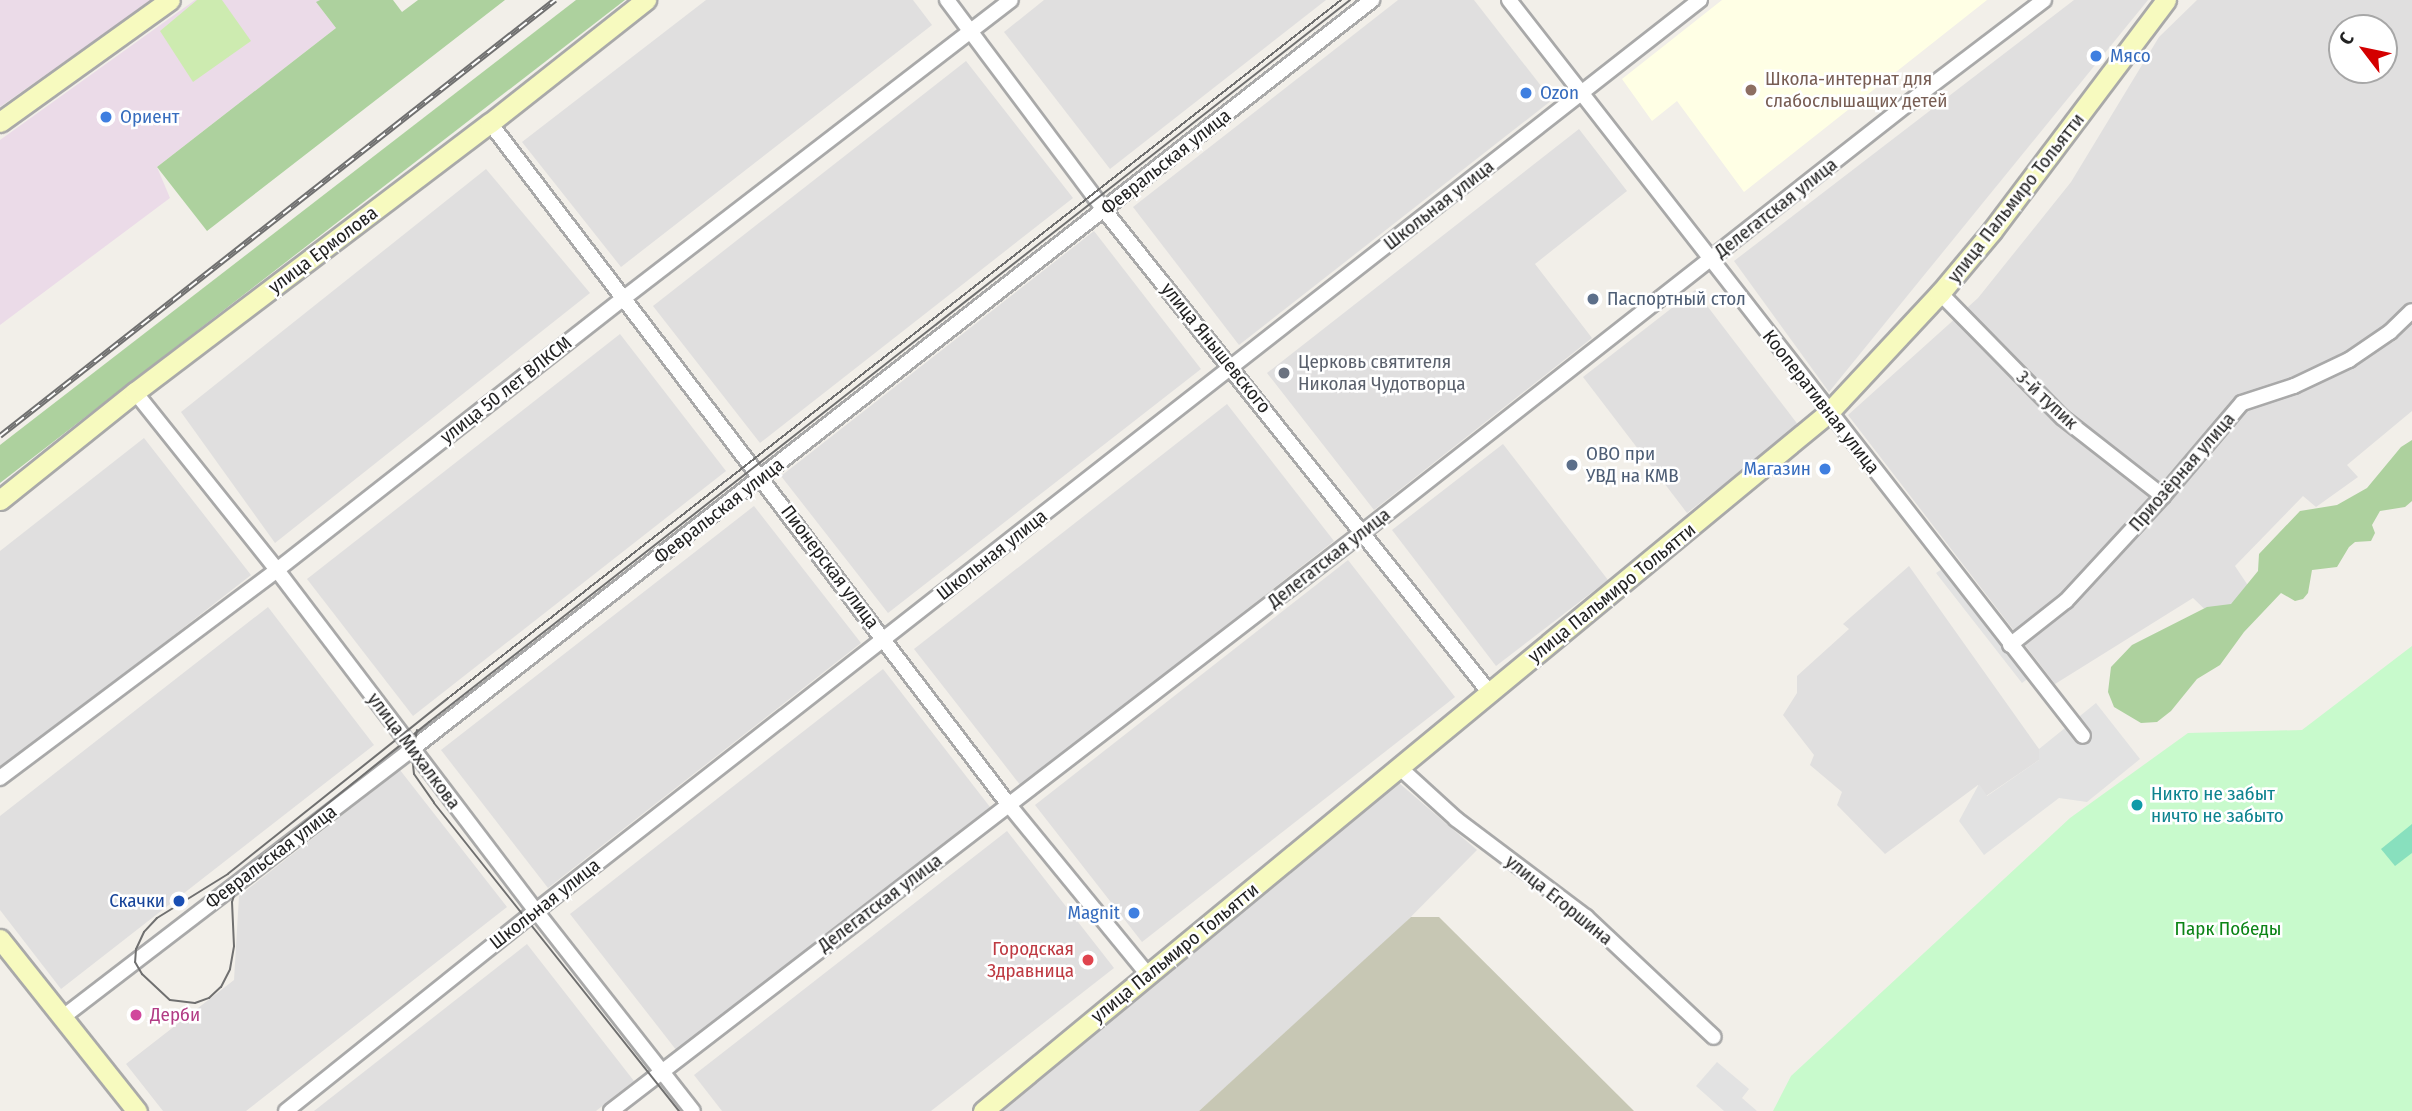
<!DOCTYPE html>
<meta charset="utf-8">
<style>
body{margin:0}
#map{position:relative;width:2412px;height:1111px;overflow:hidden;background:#f2efe9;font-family:"Fira Sans Condensed",sans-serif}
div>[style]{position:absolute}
.residential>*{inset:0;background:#e0dfdf}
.industrial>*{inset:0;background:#ebdbe8}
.education>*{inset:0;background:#ffffe5}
.construction>*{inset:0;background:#c7c7b4}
.grass>*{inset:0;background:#cdebb0}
.forest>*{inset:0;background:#add19e}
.park>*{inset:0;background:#c8facc}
.pitch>*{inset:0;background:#88e0be}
.parking>*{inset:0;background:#e2e2e2}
.roads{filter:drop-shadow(2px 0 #a9a9a9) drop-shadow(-2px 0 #a9a9a9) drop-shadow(0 2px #a9a9a9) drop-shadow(0 -2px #a9a9a9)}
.street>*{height:14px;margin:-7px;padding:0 7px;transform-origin:7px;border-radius:7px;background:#fff}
.secondary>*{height:19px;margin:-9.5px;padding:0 9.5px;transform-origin:9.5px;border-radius:9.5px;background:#f7fabf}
.tram>*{height:2px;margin:-1px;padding:0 1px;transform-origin:1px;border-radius:1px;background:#707070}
.rail>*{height:6px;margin-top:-3px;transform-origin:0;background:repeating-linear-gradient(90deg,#fff 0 10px,#707070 0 20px);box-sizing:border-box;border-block:2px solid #707070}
.dots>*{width:19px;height:19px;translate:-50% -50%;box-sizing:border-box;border:4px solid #fff;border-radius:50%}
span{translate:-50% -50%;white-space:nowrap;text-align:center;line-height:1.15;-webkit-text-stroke:5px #fff;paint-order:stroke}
.shop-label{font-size:19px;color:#366cbe}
.left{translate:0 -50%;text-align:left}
.right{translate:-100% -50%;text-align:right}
.education-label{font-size:19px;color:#785e54}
.street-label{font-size:19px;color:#222}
.service-label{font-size:19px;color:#4e5e75}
.worship-label{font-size:19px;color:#5b616d}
.culture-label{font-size:19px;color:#0d838f}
.transit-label{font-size:19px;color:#164399}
.park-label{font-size:19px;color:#0c8416}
.health-label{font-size:19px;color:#be3a42}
.hotel-label{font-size:19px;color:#b23c85}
.north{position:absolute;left:2328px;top:14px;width:70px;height:70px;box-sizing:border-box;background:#fff;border:2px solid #a7a7a7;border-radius:50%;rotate:302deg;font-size:19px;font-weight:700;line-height:28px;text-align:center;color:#222}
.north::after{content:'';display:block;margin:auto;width:24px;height:32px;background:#d40000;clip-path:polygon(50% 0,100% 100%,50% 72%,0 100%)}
</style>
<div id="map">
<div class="residential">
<i style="clip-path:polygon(706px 0,913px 0,932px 25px,621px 267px,522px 142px)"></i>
<i style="clip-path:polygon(1044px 0,1326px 0,1110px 169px,1004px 32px)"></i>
<i style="clip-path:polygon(1398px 0,1474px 0,1552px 100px,1239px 345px,1133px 207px)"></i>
<i style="clip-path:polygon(2074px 0,2148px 0,1829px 392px,1734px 261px)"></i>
<i style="clip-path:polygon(evenodd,2197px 0,2412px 0,2412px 411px,2347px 465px,2358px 477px,2316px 507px,2303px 496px,2235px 566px,2253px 593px,2219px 623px,2193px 598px,2055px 684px,1848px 415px,1978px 298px,2071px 182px,2159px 37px,2197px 0,2342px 28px,2384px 28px,2384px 70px,2342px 70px,2342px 28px)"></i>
<i style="clip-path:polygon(966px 61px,1073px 198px,760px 443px,653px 306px)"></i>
<i style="clip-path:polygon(1579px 129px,1627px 191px,1535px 264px,1592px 338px,1374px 510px,1267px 373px)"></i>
<i style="clip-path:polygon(486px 169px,590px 293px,275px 543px,181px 412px)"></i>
<i style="clip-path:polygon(1094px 231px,1201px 369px,888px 613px,781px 476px)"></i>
<i style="clip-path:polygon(1695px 290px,1799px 426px,1687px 513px,1583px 377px)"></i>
<i style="clip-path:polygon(620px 334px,726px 471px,413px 716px,307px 579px)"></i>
<i style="clip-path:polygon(1227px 404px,1334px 541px,1021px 786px,914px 649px)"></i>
<i style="clip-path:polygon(144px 438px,251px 575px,0 771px,0 551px)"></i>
<i style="clip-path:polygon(1503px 444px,1608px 580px,1496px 666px,1392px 530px)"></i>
<i style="clip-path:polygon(754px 506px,861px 643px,548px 888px,441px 750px)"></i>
<i style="clip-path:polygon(1348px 560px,1455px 697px,1142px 942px,1035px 805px)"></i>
<i style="clip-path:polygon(1909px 566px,2039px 749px,2039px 760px,1986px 796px,1978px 785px,1885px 854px,1837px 805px,1842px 792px,1810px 765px,1814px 755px,1783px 715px,1797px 693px,1797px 676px,1849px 629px,1843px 624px)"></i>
<i style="clip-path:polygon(268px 607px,374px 745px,61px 989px,0 910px,0 816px)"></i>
<i style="clip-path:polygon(883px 669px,990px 807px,677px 1051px,570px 914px)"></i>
<i style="clip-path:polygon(400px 770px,507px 907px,246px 1111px,163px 1111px,126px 1064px,234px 980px,239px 896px)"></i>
<i style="clip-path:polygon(1399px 783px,1477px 850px,1387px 941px,1199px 1111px,997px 1111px)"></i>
<i style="clip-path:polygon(1007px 831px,1114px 968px,931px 1111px,722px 1111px,694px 1075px)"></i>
<i style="clip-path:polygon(527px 944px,634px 1081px,596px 1111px,314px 1111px)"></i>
</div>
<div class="industrial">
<i style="clip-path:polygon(0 0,152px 0,0 107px)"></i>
<i style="clip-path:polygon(195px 0,320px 0,317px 3px,336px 28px,157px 167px,170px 198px,0 325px,0 140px)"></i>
</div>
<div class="education">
<i style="clip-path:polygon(1722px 0,1987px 0,1744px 192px,1677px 101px,1652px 121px,1622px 79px)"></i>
</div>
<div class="construction">
<i style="clip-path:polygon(1411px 917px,1439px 917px,1634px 1111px,1199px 1111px)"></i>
</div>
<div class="grass">
<i style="clip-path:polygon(197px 0,222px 0,251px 41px,193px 82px,160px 31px)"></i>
</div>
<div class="forest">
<i style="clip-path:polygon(320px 0,393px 0,402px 12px,418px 0,505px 0,207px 231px,157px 167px,336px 28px,316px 2px)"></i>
<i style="clip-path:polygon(576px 0,625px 0,0 483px,0 445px)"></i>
<i style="clip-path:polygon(2412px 440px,2412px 501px,2405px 507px,2380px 511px,2372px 525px,2375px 533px,2371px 541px,2355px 542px,2349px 547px,2337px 567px,2312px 570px,2308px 593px,2303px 599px,2295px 601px,2281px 593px,2244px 632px,2220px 665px,2197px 679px,2171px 711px,2157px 722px,2141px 723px,2114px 707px,2108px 692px,2111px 667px,2132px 645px,2207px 607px,2231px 604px,2258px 571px,2259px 554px,2300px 511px,2337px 505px,2367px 488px,2401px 447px)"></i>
</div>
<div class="park">
<i style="clip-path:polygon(2412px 646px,2412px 1111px,1773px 1111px,1791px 1076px,2070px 818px,2188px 733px,2302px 730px)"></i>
</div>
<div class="pitch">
<i style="clip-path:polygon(2412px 824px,2412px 853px,2395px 866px,2381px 849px)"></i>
</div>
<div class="parking">
<i style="clip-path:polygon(1945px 567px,2030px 677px,2022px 683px,1936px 573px)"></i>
<i style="clip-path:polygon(2096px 703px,2140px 759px,2087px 802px,2059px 798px,1984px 855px,1959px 821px,1979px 784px,1987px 796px,2039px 760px,2039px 749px)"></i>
<i style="clip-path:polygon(1717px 1062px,1749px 1089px,1742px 1098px,1757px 1111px,1724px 1111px,1696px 1086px)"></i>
</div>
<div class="roads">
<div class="street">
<i style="left:947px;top:0;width:262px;rotate:53.2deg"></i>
<i style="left:1104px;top:210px;width:617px;rotate:51.38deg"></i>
<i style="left:1509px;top:0;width:933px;rotate:52.05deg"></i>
<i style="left:490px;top:123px;width:857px;rotate:52.73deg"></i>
<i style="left:1009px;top:805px;width:220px;rotate:50.7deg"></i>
<i style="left:1940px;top:293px;width:175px;rotate:45.5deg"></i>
<i style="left:2063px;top:418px;width:127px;rotate:38deg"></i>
<i style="left:135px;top:392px;width:228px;rotate:51.4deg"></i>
<i style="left:277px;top:570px;width:428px;rotate:52.8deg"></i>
<i style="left:536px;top:911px;width:254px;rotate:51.9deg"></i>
<i style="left:2010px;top:645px;width:71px;rotate:-38.2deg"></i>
<i style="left:2066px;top:601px;width:143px;rotate:-47.3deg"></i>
<i style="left:2163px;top:496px;width:122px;rotate:-49.7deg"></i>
<i style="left:2242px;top:403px;width:55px;rotate:-18.1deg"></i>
<i style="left:2294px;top:386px;width:61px;rotate:-25.3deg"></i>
<i style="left:2349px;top:360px;width:50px;rotate:-34.3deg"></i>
<i style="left:2390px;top:332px;width:30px;rotate:-44deg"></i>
<i style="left:1400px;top:768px;width:76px;rotate:42.3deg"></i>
<i style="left:1456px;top:819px;width:163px;rotate:37deg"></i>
<i style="left:1586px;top:917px;width:175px;rotate:43.2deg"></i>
<i style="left:0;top:778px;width:346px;rotate:-36.9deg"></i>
<i style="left:277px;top:570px;width:441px;rotate:-38.1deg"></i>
<i style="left:624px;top:298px;width:488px;rotate:-37.6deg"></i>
<i style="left:63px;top:1017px;width:440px;rotate:-37.5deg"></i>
<i style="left:412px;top:749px;width:1218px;rotate:-37.96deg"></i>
<i style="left:286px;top:1111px;width:320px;rotate:-38.7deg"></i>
<i style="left:536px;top:911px;width:1478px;rotate:-38.05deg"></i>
<i style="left:611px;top:1111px;width:949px;rotate:-37.59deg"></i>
<i style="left:1363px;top:532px;width:697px;rotate:-38.18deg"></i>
<i style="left:1911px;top:101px;width:167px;rotate:-37.2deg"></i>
</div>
<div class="secondary">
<i style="left:0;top:122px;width:209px;rotate:-35.7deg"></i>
<i style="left:0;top:500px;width:173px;rotate:-38.7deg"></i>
<i style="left:135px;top:392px;width:445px;rotate:-37.2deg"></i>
<i style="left:490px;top:123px;width:199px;rotate:-38.3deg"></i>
<i style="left:0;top:939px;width:220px;rotate:51.5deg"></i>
<i style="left:983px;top:1111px;width:1097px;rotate:-39.56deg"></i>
<i style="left:1829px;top:412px;width:163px;rotate:-47deg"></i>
<i style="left:1940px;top:293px;width:81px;rotate:-50deg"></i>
<i style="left:1992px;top:231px;width:289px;rotate:-53deg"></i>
</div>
</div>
<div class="tram">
<i style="left:1341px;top:0;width:1135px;rotate:141.98deg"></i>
<i style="left:447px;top:699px;width:280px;rotate:141.4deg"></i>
<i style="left:228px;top:874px;width:84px;rotate:148.2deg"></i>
<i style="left:157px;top:918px;width:19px;rotate:133deg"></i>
<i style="left:144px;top:932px;width:19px;rotate:115deg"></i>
<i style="left:136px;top:949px;width:13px;rotate:94deg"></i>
<i style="left:135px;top:962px;width:14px;rotate:60deg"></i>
<i style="left:142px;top:974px;width:38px;rotate:43deg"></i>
<i style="left:170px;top:1000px;width:25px;rotate:7deg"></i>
<i style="left:195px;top:1003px;width:15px;rotate:-20deg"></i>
<i style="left:209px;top:998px;width:16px;rotate:-43deg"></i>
<i style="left:221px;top:987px;width:20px;rotate:-63deg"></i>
<i style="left:230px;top:969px;width:23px;rotate:-80deg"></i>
<i style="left:234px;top:946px;width:44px;rotate:-92.6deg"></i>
<i style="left:232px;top:902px;width:21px;rotate:-73deg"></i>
<i style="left:238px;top:882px;width:20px;rotate:-53deg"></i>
<i style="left:250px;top:866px;width:230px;rotate:-38.8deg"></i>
<i style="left:429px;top:722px;width:1170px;rotate:-38.09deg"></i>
<i style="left:417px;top:730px;width:25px;rotate:101deg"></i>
<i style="left:412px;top:755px;width:19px;rotate:84deg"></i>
<i style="left:414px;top:774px;width:35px;rotate:55deg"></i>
<i style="left:434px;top:803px;width:394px;rotate:51.5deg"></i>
</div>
<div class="rail">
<i style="left:0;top:436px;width:706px;rotate:-38.15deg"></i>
</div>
<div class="dots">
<i style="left:2096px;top:56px;background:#3f7fe0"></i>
<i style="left:1751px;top:90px;background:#8d6e63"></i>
<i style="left:1526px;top:93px;background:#3f7fe0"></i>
<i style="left:106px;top:117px;background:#3f7fe0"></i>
<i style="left:1593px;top:299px;background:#5c6f8a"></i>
<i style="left:1284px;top:373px;background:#6b7280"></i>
<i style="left:1572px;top:465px;background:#5c6f8a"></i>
<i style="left:1825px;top:469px;background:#3f7fe0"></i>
<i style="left:2137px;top:805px;background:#0f9aa8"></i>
<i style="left:179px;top:901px;background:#1a4fb4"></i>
<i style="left:1134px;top:913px;background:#3f7fe0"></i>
<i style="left:1088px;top:960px;background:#e0444e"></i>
<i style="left:136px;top:1015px;background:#d1479c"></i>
</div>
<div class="shop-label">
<span class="left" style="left:2110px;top:56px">Мясо</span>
<span class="left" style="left:1540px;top:93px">Ozon</span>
<span class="left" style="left:120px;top:117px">Ориент</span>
<span class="right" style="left:1811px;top:469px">Магазин</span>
<span class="right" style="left:1120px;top:913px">Magnit</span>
</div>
<div class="education-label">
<span class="left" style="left:1765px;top:90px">Школа-интернат для<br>слабослышащих детей</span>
</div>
<div class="street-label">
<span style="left:1166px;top:162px;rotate:-38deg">Февральская улица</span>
<span style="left:2016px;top:198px;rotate:-52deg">улица Пальмиро Тольятти</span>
<span style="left:1439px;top:205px;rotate:-38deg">Школьная улица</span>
<span style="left:1776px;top:208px;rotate:-38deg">Делегатская улица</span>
<span style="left:323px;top:250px;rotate:-37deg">улица Ермолова</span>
<span style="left:1216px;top:348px;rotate:51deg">улица Янышевского</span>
<span style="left:506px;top:390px;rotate:-38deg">улица 50 лет ВЛКСМ</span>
<span style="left:2047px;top:400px;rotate:43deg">3-й тупик</span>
<span style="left:1821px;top:402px;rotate:52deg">Кооперативная улица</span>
<span style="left:2182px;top:472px;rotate:-49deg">Приозёрная улица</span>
<span style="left:719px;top:511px;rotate:-38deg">Февральская улица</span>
<span style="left:992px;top:555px;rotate:-38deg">Школьная улица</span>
<span style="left:1329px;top:558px;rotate:-38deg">Делегатская улица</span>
<span style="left:830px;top:567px;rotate:53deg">Пионерская улица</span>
<span style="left:1612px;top:593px;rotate:-39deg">улица Пальмиро Тольятти</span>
<span style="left:414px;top:751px;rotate:53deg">улица Михалкова</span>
<span style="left:271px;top:857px;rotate:-37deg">Февральская улица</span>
<span style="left:1559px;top:900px;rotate:39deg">улица Егоршина</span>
<span style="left:880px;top:903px;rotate:-37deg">Делегатская улица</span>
<span style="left:545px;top:904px;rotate:-38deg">Школьная улица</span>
<span style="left:1175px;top:953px;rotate:-39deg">улица Пальмиро Тольятти</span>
</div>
<div class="service-label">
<span class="left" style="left:1607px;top:299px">Паспортный стол</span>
<span class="left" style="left:1586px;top:465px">ОВО при<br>УВД на КМВ</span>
</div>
<div class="worship-label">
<span class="left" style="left:1298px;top:373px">Церковь святителя<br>Николая Чудотворца</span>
</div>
<div class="culture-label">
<span class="left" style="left:2151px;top:805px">Никто не забыт<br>ничто не забыто</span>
</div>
<div class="transit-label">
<span class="right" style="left:165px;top:901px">Скачки</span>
</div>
<div class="park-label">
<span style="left:2228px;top:929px">Парк Победы</span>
</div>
<div class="health-label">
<span class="right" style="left:1074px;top:960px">Городская<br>Здравница</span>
</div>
<div class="hotel-label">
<span class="left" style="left:150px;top:1015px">Дерби</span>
</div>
<div class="north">С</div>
</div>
